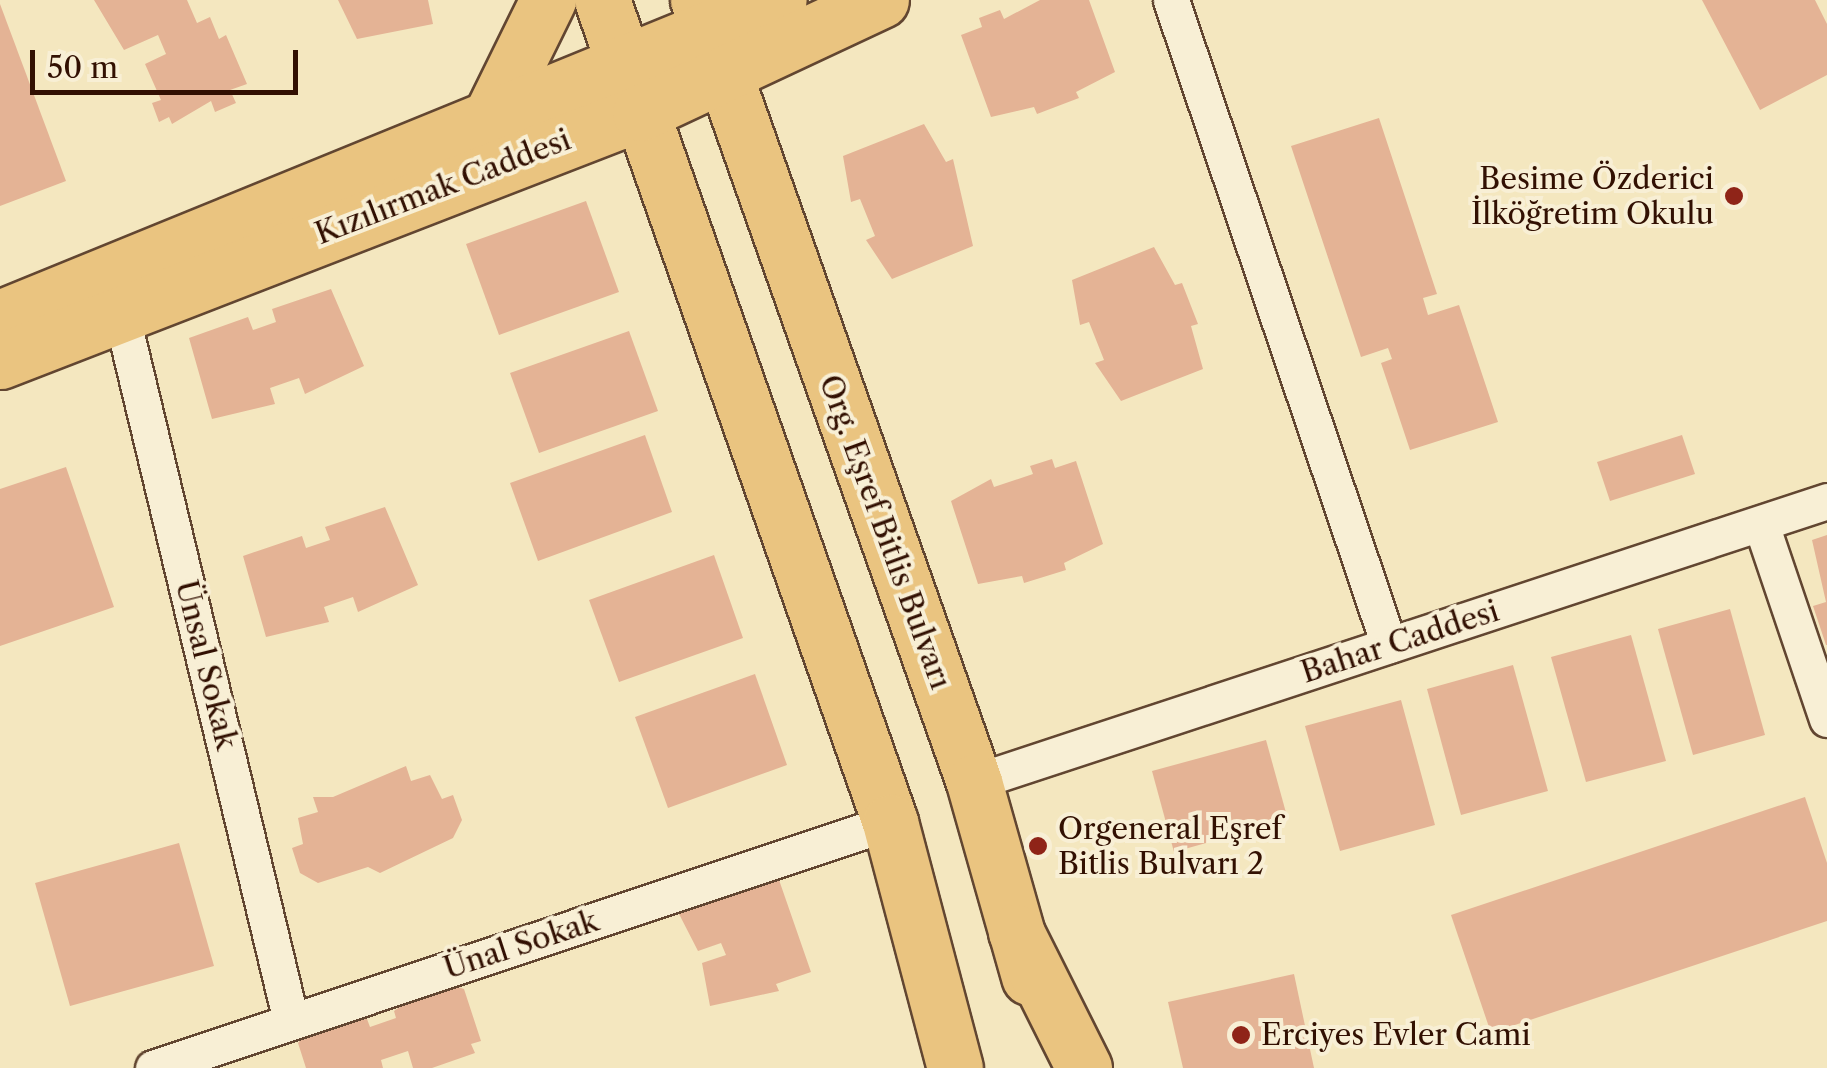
<!DOCTYPE html>
<meta charset="utf-8">
<style>
body{margin:0}
#map{position:relative;width:1827px;height:1068px;overflow:hidden;background:#f4e7bf;font-family:"Libre Caslon Text",serif}
div>[style]{position:absolute}
.building>*{inset:0;background:#e4b395}
.roads{filter:drop-shadow(2px 0 #624631) drop-shadow(-2px 0 #624631) drop-shadow(0 2px #624631) drop-shadow(0 -2px #624631)}
.street>*{height:35px;margin:-17.5px;padding:0 17.5px;transform-origin:17.5px;border-radius:17.5px;background:#f8efd5}
.primary>*{height:55px;margin:-27.5px;padding:0 27.5px;transform-origin:27.5px;border-radius:27.5px;background:#eac480}
.highway>*{height:55px;margin:-27.5px;padding:0 27.5px;transform-origin:27.5px;border-radius:27.5px;background:#eac480}
.dots>*{width:28px;height:28px;translate:-50% -50%;box-sizing:border-box;border:5px solid #f8efd5;border-radius:50%}
span{translate:-50% -50%;white-space:nowrap;text-align:center;line-height:1.15;-webkit-text-stroke:8px #f8efd5;paint-order:stroke}
.poi-label{font-size:30px;color:#321002}
.right{translate:-100% -50%;text-align:right}
.left{translate:0 -50%;text-align:left}
.street-label{font-size:30px;color:#321002}
.scale{position:absolute;left:30px;top:50px;width:268px;height:45px;box-sizing:border-box;border:5px solid #321002;border-top:0;padding-left:12px;font-size:30px;line-height:35px;white-space:nowrap;color:#321002;-webkit-text-stroke:8px #f8efd5;paint-order:stroke}
</style>
<div id="map">
<div class="building">
<i style="clip-path:polygon(94px 0,187px 0,197px 23px,210px 17px,219px 39px,226px 35px,247px 84px,230px 90px,236px 103px,215px 112px,211px 101px,172px 124px,169px 117px,159px 122px,152px 103px,161px 100px,145px 64px,166px 54px,158px 35px,124px 50px)"></i>
<i style="clip-path:polygon(338px 0,428px 0,433px 24px,357px 39px)"></i>
<i style="clip-path:polygon(1040px 0,1089px 0,1115px 72px,1076px 92px,1079px 98px,1037px 114px,1034px 107px,991px 117px,961px 35px,982px 27px,979px 18px,1000px 10px,1004px 19px)"></i>
<i style="clip-path:polygon(1702px 0,1815px 0,1827px 24px,1827px 75px,1760px 110px)"></i>
<i style="clip-path:polygon(0 4px,66px 181px,0 206px)"></i>
<i style="clip-path:polygon(1379px 118px,1437px 294px,1423px 298px,1428px 315px,1459px 305px,1498px 422px,1410px 450px,1381px 363px,1392px 359px,1388px 348px,1361px 357px,1291px 146px)"></i>
<i style="clip-path:polygon(924px 124px,946px 162px,953px 159px,973px 246px,892px 279px,866px 240px,875px 236px,860px 199px,851px 202px,843px 156px)"></i>
<i style="clip-path:polygon(586px 201px,619px 292px,499px 335px,466px 244px)"></i>
<i style="clip-path:polygon(1154px 247px,1175px 285px,1182px 283px,1198px 324px,1191px 326px,1203px 369px,1121px 401px,1095px 363px,1104px 360px,1089px 322px,1080px 325px,1072px 280px)"></i>
<i style="clip-path:polygon(331px 289px,364px 366px,305px 394px,299px 378px,270px 388px,275px 404px,212px 419px,189px 338px,248px 317px,253px 330px,276px 322px,272px 309px)"></i>
<i style="clip-path:polygon(629px 331px,658px 411px,539px 453px,510px 373px)"></i>
<i style="clip-path:polygon(645px 435px,672px 512px,538px 561px,510px 483px)"></i>
<i style="clip-path:polygon(1682px 435px,1695px 474px,1610px 501px,1597px 462px)"></i>
<i style="clip-path:polygon(1052px 459px,1055px 468px,1076px 461px,1103px 544px,1064px 563px,1066px 570px,1024px 583px,1022px 576px,978px 584px,951px 501px,991px 479px,994px 487px,1033px 474px,1030px 466px)"></i>
<i style="clip-path:polygon(66px 467px,114px 607px,0 646px,0 489px)"></i>
<i style="clip-path:polygon(385px 507px,418px 585px,358px 612px,353px 597px,324px 607px,329px 622px,266px 637px,243px 556px,302px 536px,306px 548px,330px 540px,325px 527px)"></i>
<i style="clip-path:polygon(1827px 535px,1827px 645px,1826px 645px,1813px 606px,1826px 602px,1812px 540px)"></i>
<i style="clip-path:polygon(714px 555px,743px 638px,619px 682px,589px 600px)"></i>
<i style="clip-path:polygon(1730px 609px,1765px 735px,1693px 755px,1658px 629px)"></i>
<i style="clip-path:polygon(1631px 635px,1666px 761px,1586px 782px,1551px 657px)"></i>
<i style="clip-path:polygon(1513px 665px,1548px 791px,1461px 815px,1427px 689px)"></i>
<i style="clip-path:polygon(755px 674px,787px 765px,668px 808px,635px 717px)"></i>
<i style="clip-path:polygon(1401px 700px,1435px 825px,1340px 851px,1305px 726px)"></i>
<i style="clip-path:polygon(1266px 740px,1288px 820px,1174px 852px,1152px 771px)"></i>
<i style="clip-path:polygon(406px 766px,411px 781px,430px 775px,442px 799px,453px 795px,462px 820px,453px 838px,380px 873px,368px 867px,318px 883px,300px 873px,292px 848px,303px 844px,298px 818px,318px 812px,313px 797px,333px 797px)"></i>
<i style="clip-path:polygon(1805px 797px,1827px 863px,1827px 921px,1491px 1033px,1451px 915px)"></i>
<i style="clip-path:polygon(179px 843px,214px 966px,70px 1006px,35px 883px)"></i>
<i style="clip-path:polygon(778px 877px,811px 972px,776px 984px,779px 991px,710px 1006px,702px 963px,726px 955px,721px 943px,698px 951px,678px 912px,721px 897px,718px 890px)"></i>
<i style="clip-path:polygon(1294px 974px,1314px 1068px,1183px 1068px,1168px 1002px)"></i>
<i style="clip-path:polygon(452px 985px,464px 989px,481px 1041px,471px 1044px,475px 1053px,432px 1068px,413px 1068px,408px 1051px,381px 1060px,383px 1068px,306px 1068px,298px 1043px,305px 1034px,346px 1020px,367px 1019px,370px 1027px,396px 1018px,394px 1011px,411px 999px)"></i>
</div>
<div class="roads">
<div class="street">
<i style="left:1171px;top:0;width:681px;rotate:71.33deg"></i>
<i style="left:120px;top:309px;width:732px;rotate:76.5deg"></i>
<i style="left:1761px;top:524px;width:206px;rotate:71.3deg"></i>
<i style="left:974px;top:782px;width:898px;rotate:-18.23deg"></i>
<i style="left:153px;top:1068px;width:777px;rotate:-18.46deg"></i>
</div>
<div class="primary">
<i style="left:602px;top:0;width:871px;rotate:70.69deg"></i>
<i style="left:890px;top:822px;width:254px;rotate:75.2deg"></i>
<i style="left:698px;top:0;width:829px;rotate:70.56deg"></i>
<i style="left:974px;top:782px;width:203px;rotate:74.2deg"></i>
<i style="left:488px;top:122px;width:136px;rotate:-63.8deg"></i>
<i style="left:0;top:318px;width:841px;rotate:-22.21deg"></i>
<i style="left:0;top:361px;width:686px;rotate:-21.18deg"></i>
<i style="left:640px;top:113px;width:266px;rotate:-25.1deg"></i>
</div>
<div class="highway">
<i style="left:1016px;top:932px;width:152px;rotate:63.4deg"></i>
</div>
</div>
<div class="dots">
<i style="left:1734px;top:196px;background:#8f2418"></i>
<i style="left:1038px;top:846px;background:#8f2418"></i>
<i style="left:1241px;top:1035px;background:#8f2418"></i>
</div>
<div class="poi-label">
<span class="right" style="left:1714px;top:196px">Besime Özderici<br>İlköğretim Okulu</span>
<span class="left" style="left:1058px;top:846px">Orgeneral Eşref<br>Bitlis Bulvarı 2</span>
<span class="left" style="left:1261px;top:1035px">Erciyes Evler Cami</span>
</div>
<div class="street-label">
<span style="left:443px;top:187px;rotate:-21deg">Kızılırmak Caddesi</span>
<span style="left:885px;top:532px;rotate:70deg">Org. Eşref Bitlis Bulvarı</span>
<span style="left:1400px;top:642px;rotate:-18deg">Bahar Caddesi</span>
<span style="left:206px;top:665px;rotate:76deg">Ünsal Sokak</span>
<span style="left:521px;top:945px;rotate:-18deg">Ünal Sokak</span>
</div>
<div class="scale">50 m</div>
</div>
